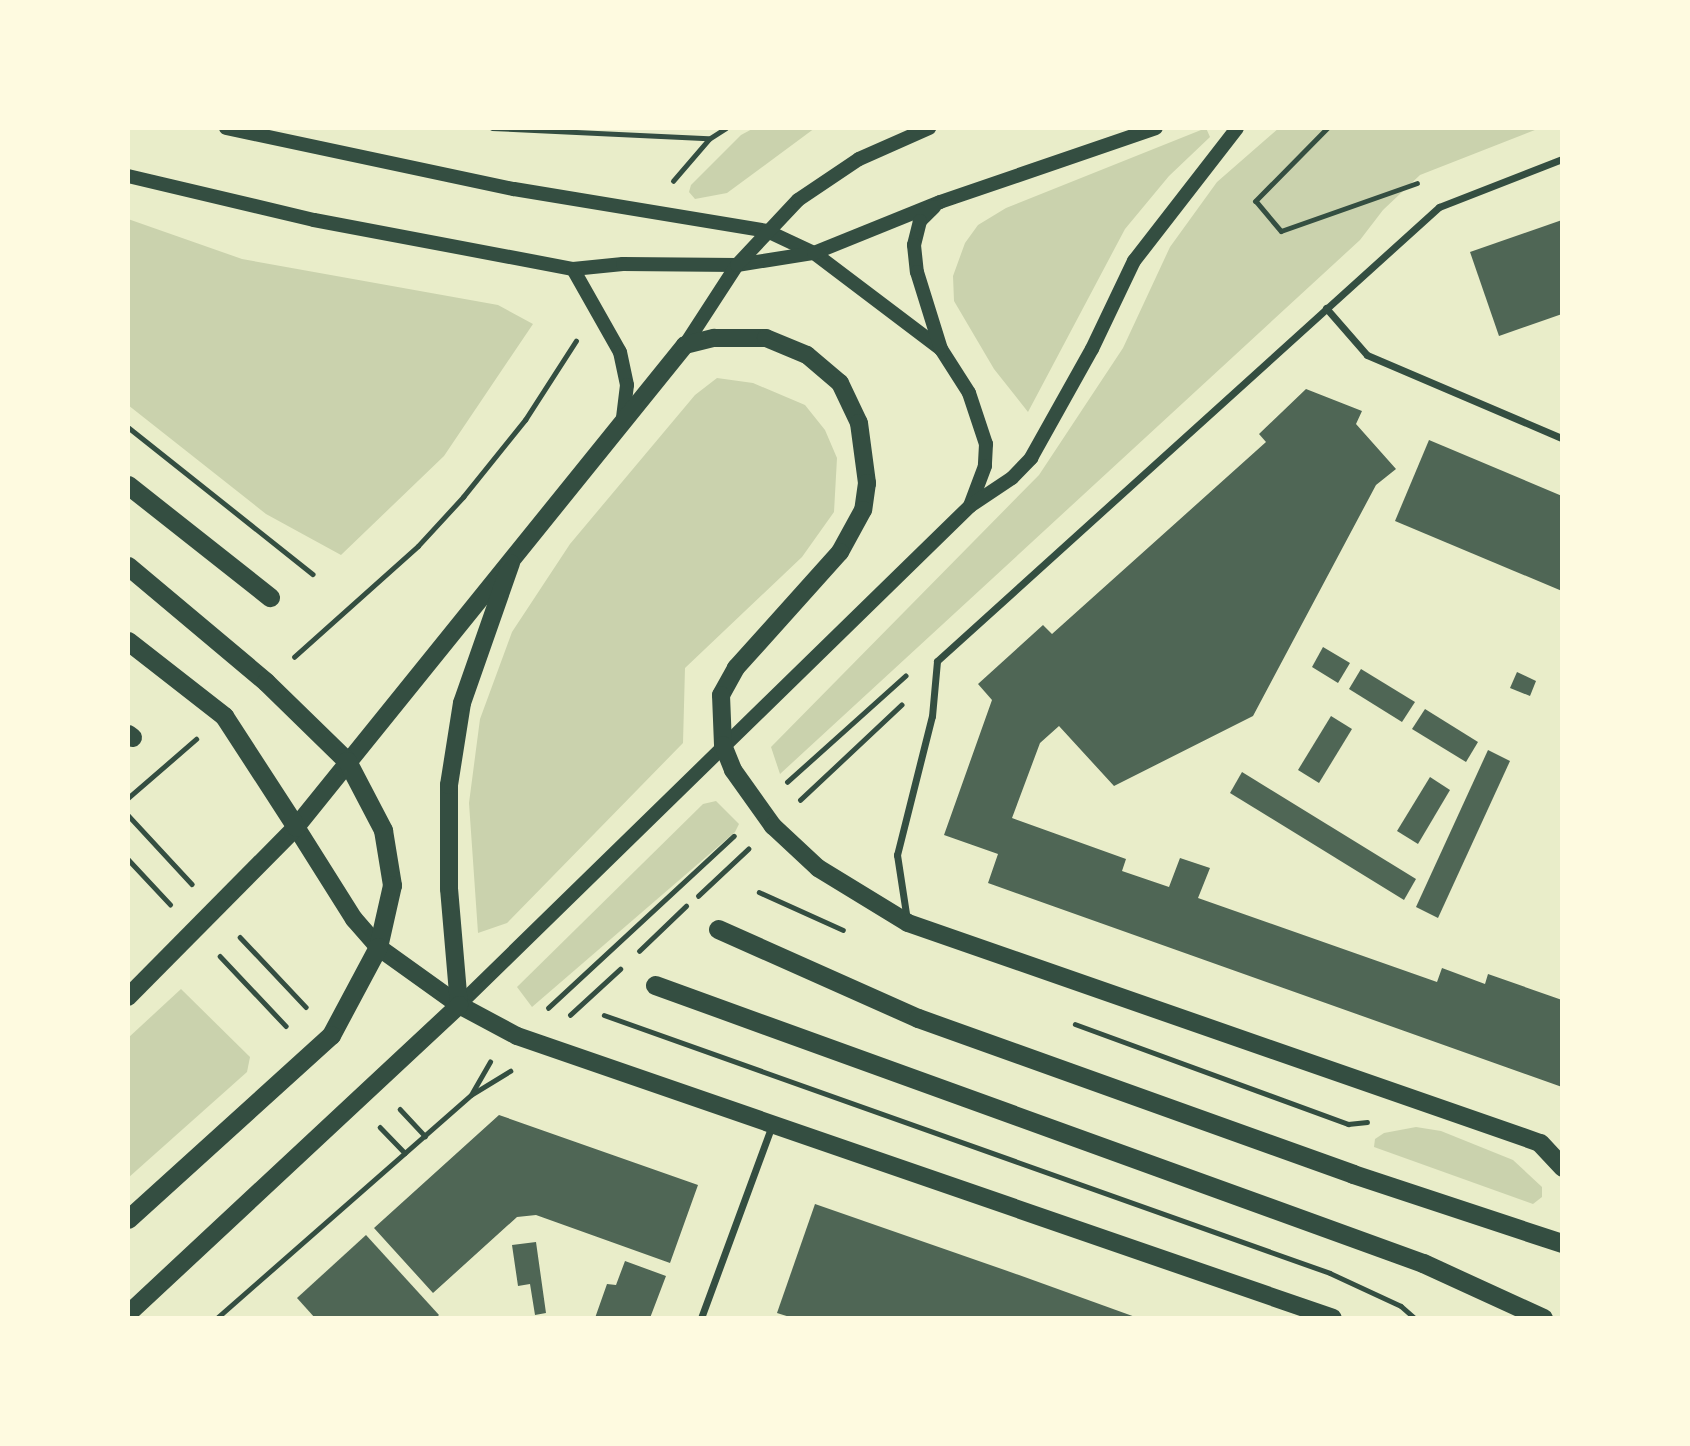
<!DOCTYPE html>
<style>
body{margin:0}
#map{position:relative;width:1690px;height:1446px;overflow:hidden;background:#e9edc9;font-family:Ubuntu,sans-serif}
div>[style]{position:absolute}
.green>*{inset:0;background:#cad2ad}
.building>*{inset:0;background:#4f6655}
.path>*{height:4.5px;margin:-2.25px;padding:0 2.25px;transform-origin:2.25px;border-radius:2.25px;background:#344e41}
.minor>*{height:7px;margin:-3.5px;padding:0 3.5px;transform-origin:3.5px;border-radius:3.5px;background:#344e41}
.secondary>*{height:14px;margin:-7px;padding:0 7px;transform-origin:7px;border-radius:7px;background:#344e41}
.primary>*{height:18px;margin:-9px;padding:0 9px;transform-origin:9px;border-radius:9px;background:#344e41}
.trunk>*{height:19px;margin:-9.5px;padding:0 9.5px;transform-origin:9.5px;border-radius:9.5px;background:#344e41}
span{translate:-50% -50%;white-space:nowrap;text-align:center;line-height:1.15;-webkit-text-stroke:6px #fefae0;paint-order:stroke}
.frame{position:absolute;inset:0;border:130px solid #fefae0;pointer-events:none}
</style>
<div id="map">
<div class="green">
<i style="clip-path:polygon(754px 128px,815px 128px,727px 193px,695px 199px,689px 192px,691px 185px,741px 135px)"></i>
<i style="clip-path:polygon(1206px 128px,1210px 137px,1169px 176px,1125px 229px,1028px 412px,994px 369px,954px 301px,953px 276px,965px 243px,978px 225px,1006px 208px)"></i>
<i style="clip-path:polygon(1279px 128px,1540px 128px,1420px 175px,1383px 210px,1360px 240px,780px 774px,771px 747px,1039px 475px,1123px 348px,1170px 247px,1217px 182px)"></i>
<i style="clip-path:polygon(128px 219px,242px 259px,498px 305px,533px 324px,444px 456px,341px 555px,266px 514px,128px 405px)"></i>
<i style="clip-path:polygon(717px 378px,753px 383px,805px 405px,825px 430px,837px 458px,834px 512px,802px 557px,685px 668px,683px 743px,507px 923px,478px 933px,469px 803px,480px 719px,512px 632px,570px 544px,695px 395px)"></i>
<i style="clip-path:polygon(716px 801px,739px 824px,735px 832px,532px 1007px,517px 987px,703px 804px)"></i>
<i style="clip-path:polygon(181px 989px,250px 1057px,247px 1072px,128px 1178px,128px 1038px)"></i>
<i style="clip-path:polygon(1416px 1127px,1441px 1131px,1513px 1160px,1542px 1187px,1542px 1197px,1533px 1204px,1374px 1147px,1375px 1139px,1384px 1133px)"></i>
</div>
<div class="building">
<i style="clip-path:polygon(1562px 220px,1562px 314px,1499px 336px,1470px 252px)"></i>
<i style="clip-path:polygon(1306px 389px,1362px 411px,1356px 424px,1396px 469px,1376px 485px,1253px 716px,1114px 786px,1059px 726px,1040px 743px,1012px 818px,1126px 859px,1122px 871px,1169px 887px,1180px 858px,1210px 868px,1198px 898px,1437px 982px,1442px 968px,1485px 984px,1488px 974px,1562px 1000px,1562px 1087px,988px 883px,998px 854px,944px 835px,992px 700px,978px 684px,1043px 625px,1052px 634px,1266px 442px,1259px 434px)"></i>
<i style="clip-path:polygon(1429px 440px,1562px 496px,1562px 591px,1395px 521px)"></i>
<i style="clip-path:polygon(1323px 647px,1350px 663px,1338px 683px,1312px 667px)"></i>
<i style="clip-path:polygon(1361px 669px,1415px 702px,1402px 722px,1349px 689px)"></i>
<i style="clip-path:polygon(1517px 672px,1536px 681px,1530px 696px,1510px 688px)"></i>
<i style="clip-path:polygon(1425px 709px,1478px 742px,1466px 762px,1412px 729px)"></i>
<i style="clip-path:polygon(1331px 716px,1352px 729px,1319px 783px,1298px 770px)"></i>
<i style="clip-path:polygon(1488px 750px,1510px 761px,1438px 918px,1416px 907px)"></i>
<i style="clip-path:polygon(1242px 772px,1416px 879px,1404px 900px,1230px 793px)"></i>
<i style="clip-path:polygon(1430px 777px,1450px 790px,1418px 844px,1397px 831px)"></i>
<i style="clip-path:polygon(499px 1115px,698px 1185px,670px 1263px,536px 1215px,517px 1217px,433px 1293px,374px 1228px)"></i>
<i style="clip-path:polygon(815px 1204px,1019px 1275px,1138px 1318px,793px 1318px,777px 1313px)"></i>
<i style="clip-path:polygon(366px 1235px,439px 1315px,436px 1318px,315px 1318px,297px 1298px)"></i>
<i style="clip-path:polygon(536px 1242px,546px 1313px,535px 1315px,530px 1284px,518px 1286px,512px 1245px)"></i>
<i style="clip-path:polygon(625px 1261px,666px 1276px,650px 1318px,595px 1318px,607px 1284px,616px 1285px)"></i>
</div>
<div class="path">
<i style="left:492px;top:128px;width:216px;rotate:2.7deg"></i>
<i style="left:1328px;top:128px;width:103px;rotate:134.6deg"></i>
<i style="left:1256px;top:201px;width:39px;rotate:50deg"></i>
<i style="left:1281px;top:231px;width:144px;rotate:-19.4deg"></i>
<i style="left:673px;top:181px;width:55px;rotate:-49.4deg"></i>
<i style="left:709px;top:139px;width:20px;rotate:-33deg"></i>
<i style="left:128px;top:427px;width:236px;rotate:38.5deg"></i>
<i style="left:294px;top:657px;width:166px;rotate:-41.8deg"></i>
<i style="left:418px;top:546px;width:67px;rotate:-47.4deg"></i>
<i style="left:463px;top:497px;width:99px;rotate:-51.2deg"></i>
<i style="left:525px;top:420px;width:94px;rotate:-57.2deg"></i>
<i style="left:787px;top:782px;width:159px;rotate:-41.9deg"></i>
<i style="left:128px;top:798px;width:90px;rotate:-40.9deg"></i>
<i style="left:800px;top:800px;width:139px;rotate:-43.2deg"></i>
<i style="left:128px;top:815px;width:94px;rotate:47.2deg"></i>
<i style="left:128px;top:859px;width:62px;rotate:47deg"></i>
<i style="left:759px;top:892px;width:92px;rotate:24.3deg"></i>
<i style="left:698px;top:896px;width:69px;rotate:-43.2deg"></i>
<i style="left:240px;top:937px;width:96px;rotate:46.7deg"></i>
<i style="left:639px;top:951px;width:65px;rotate:-43.8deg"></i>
<i style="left:220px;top:956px;width:96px;rotate:46.7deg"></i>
<i style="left:548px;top:1008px;width:253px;rotate:-42.8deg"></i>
<i style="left:570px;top:1015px;width:68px;rotate:-42.6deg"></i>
<i style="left:604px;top:1015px;width:770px;rotate:19.56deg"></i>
<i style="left:1330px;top:1273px;width:78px;rotate:24.9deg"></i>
<i style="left:1401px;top:1306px;width:18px;rotate:41deg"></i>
<i style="left:1075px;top:1024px;width:291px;rotate:20.1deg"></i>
<i style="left:1348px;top:1124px;width:19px;rotate:-6deg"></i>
<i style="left:472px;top:1093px;width:36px;rotate:-60deg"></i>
<i style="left:400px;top:1109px;width:37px;rotate:47deg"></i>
<i style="left:380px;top:1127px;width:36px;rotate:46deg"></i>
<i style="left:217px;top:1318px;width:338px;rotate:-41.3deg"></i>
<i style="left:471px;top:1095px;width:46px;rotate:-31.6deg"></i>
</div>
<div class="minor">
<i style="left:1326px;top:308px;width:62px;rotate:48.9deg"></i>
<i style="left:1367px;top:355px;width:212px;rotate:23.1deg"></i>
<i style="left:907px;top:920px;width:66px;rotate:-98.7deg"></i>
<i style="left:897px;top:855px;width:143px;rotate:-75.9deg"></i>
<i style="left:932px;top:716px;width:55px;rotate:-84.8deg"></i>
<i style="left:937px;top:661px;width:677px;rotate:-42.13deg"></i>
<i style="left:1439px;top:207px;width:132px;rotate:-21.3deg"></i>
<i style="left:701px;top:1318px;width:206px;rotate:-69.8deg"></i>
</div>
<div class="secondary">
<i style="left:226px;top:128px;width:294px;rotate:12deg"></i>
<i style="left:514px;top:189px;width:256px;rotate:9.4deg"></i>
<i style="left:767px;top:231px;width:52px;rotate:25.1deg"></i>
<i style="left:814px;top:253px;width:159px;rotate:37.1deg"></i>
<i style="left:941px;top:349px;width:52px;rotate:57.5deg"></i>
<i style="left:969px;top:393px;width:54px;rotate:71.6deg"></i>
<i style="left:986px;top:444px;width:22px;rotate:93deg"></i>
<i style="left:985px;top:466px;width:43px;rotate:110.6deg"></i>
<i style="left:128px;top:176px;width:191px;rotate:13.3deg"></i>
<i style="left:314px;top:220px;width:264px;rotate:10.7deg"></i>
<i style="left:573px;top:269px;width:50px;rotate:-5.7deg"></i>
<i style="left:623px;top:264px;width:114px;rotate:0.5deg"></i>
<i style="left:737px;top:265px;width:78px;rotate:-8.9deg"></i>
<i style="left:814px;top:253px;width:136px;rotate:-22deg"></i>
<i style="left:940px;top:202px;width:228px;rotate:-18.9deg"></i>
<i style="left:934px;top:207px;width:20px;rotate:135deg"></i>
<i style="left:920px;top:221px;width:25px;rotate:104deg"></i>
<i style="left:914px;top:245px;width:27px;rotate:84deg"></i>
<i style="left:917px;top:272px;width:81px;rotate:72.7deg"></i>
<i style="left:573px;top:269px;width:95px;rotate:60.5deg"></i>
<i style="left:620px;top:352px;width:34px;rotate:78deg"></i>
<i style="left:627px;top:385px;width:32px;rotate:97deg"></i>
<i style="left:685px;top:345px;width:95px;rotate:-57deg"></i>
<i style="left:737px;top:265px;width:89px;rotate:-46.8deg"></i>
<i style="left:798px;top:200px;width:73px;rotate:-33.9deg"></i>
<i style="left:859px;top:159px;width:77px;rotate:-23.9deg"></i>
<i style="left:459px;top:1005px;width:714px;rotate:-44.32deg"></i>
<i style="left:970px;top:506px;width:50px;rotate:-33.7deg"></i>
<i style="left:1012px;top:478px;width:28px;rotate:-46deg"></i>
<i style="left:1031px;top:458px;width:125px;rotate:-60.8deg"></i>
<i style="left:1092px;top:349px;width:98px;rotate:-64.5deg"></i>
<i style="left:1134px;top:261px;width:168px;rotate:-52.2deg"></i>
</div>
<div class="primary">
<i style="left:296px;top:827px;width:109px;rotate:57.8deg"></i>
<i style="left:354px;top:919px;width:37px;rotate:49deg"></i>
<i style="left:378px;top:947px;width:100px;rotate:35.6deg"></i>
<i style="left:459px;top:1005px;width:66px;rotate:28.1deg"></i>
<i style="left:517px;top:1036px;width:863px;rotate:19.06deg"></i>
<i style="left:128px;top:997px;width:239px;rotate:-45.3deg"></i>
<i style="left:296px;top:827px;width:619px;rotate:-51.09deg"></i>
<i style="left:685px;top:345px;width:30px;rotate:-14deg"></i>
<i style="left:714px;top:338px;width:52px"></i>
<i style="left:766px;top:338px;width:44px;rotate:22.5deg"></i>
<i style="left:807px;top:355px;width:43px;rotate:40.3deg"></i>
<i style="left:840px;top:383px;width:44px;rotate:64.6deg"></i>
<i style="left:859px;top:423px;width:61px;rotate:82.4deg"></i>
<i style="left:867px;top:483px;width:27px;rotate:98deg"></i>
<i style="left:863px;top:510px;width:48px;rotate:118.7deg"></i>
<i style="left:840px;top:552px;width:156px;rotate:131.9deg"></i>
<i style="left:736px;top:668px;width:31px;rotate:119deg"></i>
<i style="left:721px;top:695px;width:50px;rotate:87.7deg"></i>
<i style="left:723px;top:745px;width:27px;rotate:68deg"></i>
<i style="left:733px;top:770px;width:69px;rotate:54.5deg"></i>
<i style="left:773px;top:826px;width:62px;rotate:43deg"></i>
<i style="left:818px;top:868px;width:105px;rotate:31.4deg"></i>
<i style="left:908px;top:923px;width:669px;rotate:19.19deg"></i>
<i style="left:459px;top:1005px;width:116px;rotate:-94.9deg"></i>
<i style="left:449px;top:889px;width:104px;rotate:-90deg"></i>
<i style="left:449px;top:785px;width:83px;rotate:-81deg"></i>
<i style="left:462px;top:703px;width:148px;rotate:-70.7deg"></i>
<i style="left:128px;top:1314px;width:453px;rotate:-43deg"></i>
</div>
<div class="trunk">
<i style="left:128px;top:485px;width:181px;rotate:38.3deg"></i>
<i style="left:128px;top:566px;width:180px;rotate:40deg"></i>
<i style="left:266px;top:682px;width:113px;rotate:44.3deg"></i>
<i style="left:347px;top:761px;width:78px;rotate:62.4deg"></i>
<i style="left:383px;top:830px;width:56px;rotate:80.7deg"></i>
<i style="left:392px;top:885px;width:64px;rotate:102.7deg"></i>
<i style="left:378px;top:947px;width:100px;rotate:118.1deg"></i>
<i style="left:331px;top:1035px;width:274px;rotate:137.8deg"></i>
<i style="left:128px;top:641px;width:122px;rotate:38deg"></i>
<i style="left:224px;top:716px;width:132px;rotate:57deg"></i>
<i style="left:128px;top:734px;width:5px;rotate:37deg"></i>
<i style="left:718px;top:929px;width:219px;rotate:24deg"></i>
<i style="left:918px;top:1018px;width:462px;rotate:19.7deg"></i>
<i style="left:1353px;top:1174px;width:220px;rotate:18.3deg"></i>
<i style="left:655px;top:985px;width:817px;rotate:19.9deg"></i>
<i style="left:1423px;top:1263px;width:132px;rotate:24.6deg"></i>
<i style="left:1540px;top:1143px;width:33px;rotate:47deg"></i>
</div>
<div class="frame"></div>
</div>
